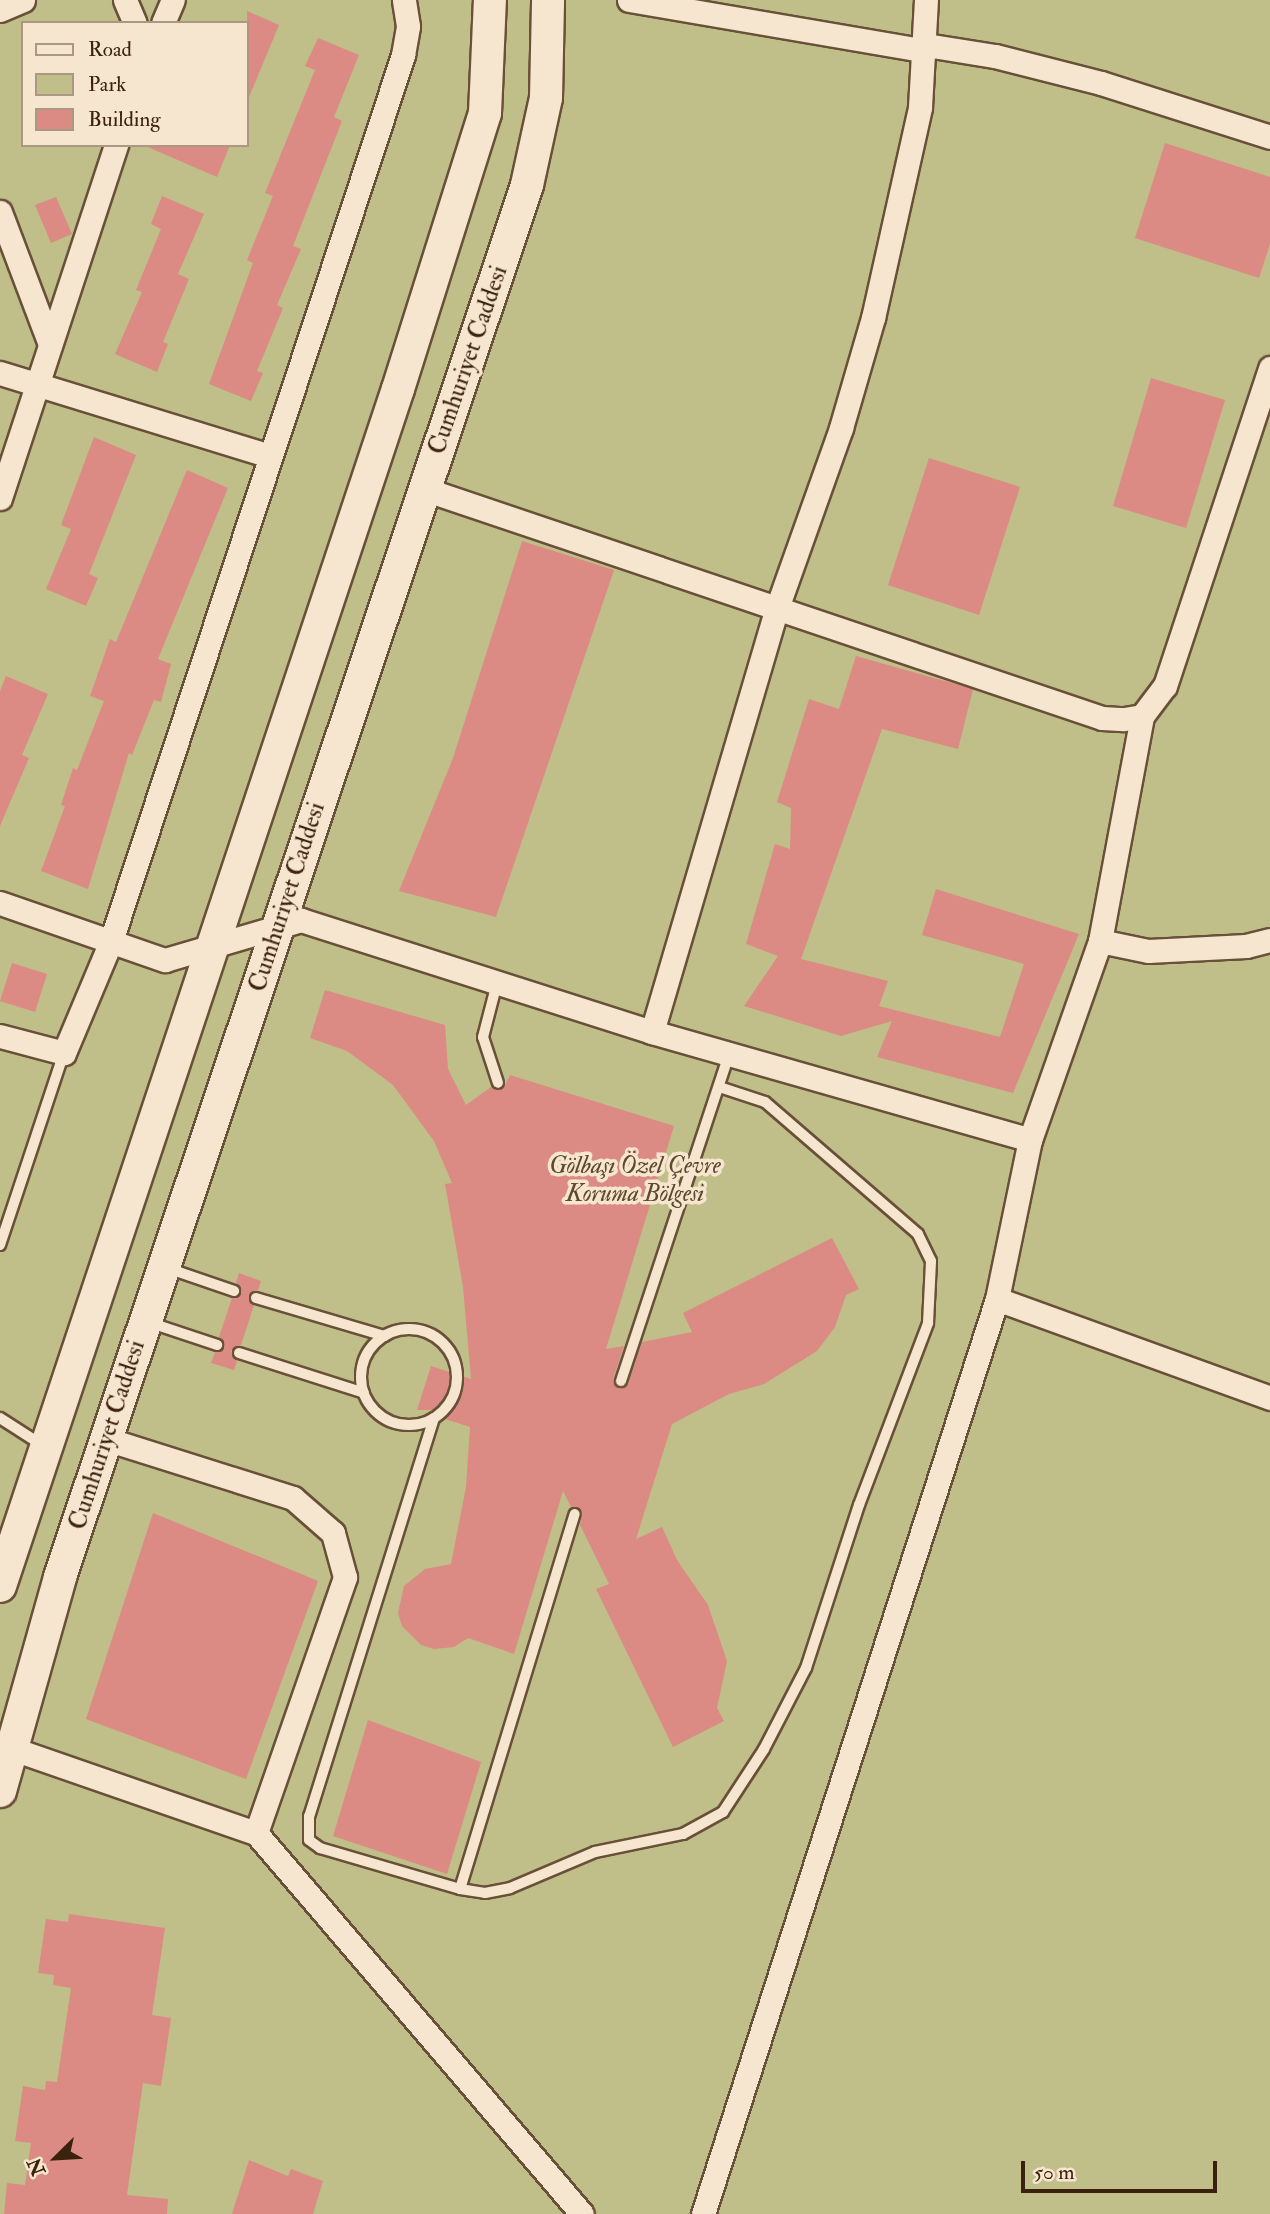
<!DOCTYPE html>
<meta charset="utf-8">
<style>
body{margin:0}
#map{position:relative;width:1270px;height:2214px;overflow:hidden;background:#f2d9b5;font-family:"IM FELL Double Pica",serif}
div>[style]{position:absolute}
.green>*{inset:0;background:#c0be89}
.building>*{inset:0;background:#db8b83}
.roads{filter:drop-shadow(2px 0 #695038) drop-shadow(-2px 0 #695038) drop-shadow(0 2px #695038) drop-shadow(0 -2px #695038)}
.service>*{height:10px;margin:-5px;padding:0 5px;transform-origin:5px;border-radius:5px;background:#f7e6cf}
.service>.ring{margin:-5px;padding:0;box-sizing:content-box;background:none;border:10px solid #f7e6cf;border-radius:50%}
.minor>*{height:23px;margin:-11.5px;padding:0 11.5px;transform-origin:11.5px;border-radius:11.5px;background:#f7e6cf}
.secondary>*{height:32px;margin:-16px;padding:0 16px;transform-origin:16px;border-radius:16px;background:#f7e6cf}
span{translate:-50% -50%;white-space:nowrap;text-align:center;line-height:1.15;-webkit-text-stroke:7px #f7e6cf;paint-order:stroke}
.street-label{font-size:24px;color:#3b220f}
.park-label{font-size:24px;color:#5c492e;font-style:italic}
.legend{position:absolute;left:21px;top:21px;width:228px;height:126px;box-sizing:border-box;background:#f7e6cf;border:2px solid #ac9882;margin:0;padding:9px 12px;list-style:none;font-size:21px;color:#3b220f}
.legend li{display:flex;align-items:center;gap:14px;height:35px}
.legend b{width:35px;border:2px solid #ac9882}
.north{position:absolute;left:21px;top:2123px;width:70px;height:70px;-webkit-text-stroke:5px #f7e6cf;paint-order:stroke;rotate:246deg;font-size:19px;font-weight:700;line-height:28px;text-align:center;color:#3b220f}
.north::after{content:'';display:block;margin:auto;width:24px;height:32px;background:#3b220f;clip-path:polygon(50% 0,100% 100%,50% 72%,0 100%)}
.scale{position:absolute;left:1021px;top:2161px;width:196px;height:32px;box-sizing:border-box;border:4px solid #3b220f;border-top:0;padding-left:9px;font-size:21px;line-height:24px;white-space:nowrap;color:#3b220f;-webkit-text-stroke:5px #f7e6cf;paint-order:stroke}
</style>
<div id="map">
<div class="green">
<i style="clip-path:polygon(evenodd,0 0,1270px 0,1270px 2214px,0 2214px,0 0,23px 23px,247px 23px,247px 145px,23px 145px,23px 23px)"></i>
</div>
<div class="building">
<i style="clip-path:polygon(247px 11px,279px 25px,247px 102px)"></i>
<i style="clip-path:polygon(318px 38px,359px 55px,334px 117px,342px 121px,293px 246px,301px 249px,277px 305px,283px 308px,257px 371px,263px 373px,251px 401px,209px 384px,253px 263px,247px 260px,273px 196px,265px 193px,315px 70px,305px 66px)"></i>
<i style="clip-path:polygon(1165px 143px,1270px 177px,1270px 244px,1259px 278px,1135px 238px)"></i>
<i style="clip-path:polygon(143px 145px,230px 145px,217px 177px)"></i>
<i style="clip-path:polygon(162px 196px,204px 214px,178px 274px,189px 279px,163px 342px,168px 344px,157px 372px,115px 354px,142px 292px,136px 290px,161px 229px,151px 224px)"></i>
<i style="clip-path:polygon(56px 197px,72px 234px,51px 243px,35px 205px)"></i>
<i style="clip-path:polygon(1151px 378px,1225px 400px,1186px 528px,1113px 506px)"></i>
<i style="clip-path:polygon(94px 437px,136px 455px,89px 574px,98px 578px,86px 606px,46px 589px,71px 529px,61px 525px)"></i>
<i style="clip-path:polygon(929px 458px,1020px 487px,979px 615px,888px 585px)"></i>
<i style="clip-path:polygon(187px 470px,228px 488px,158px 659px,171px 664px,161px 702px,154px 700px,132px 755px,129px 753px,88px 889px,41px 871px,65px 806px,61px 805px,73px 768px,77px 770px,104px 701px,90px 696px,110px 639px,116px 642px)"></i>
<i style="clip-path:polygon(522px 541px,614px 570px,496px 917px,399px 891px,453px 758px)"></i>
<i style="clip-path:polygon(856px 656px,973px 689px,958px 749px,882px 729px,801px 959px,888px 981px,879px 1006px,1000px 1037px,1024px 964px,922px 935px,936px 889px,1079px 934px,1013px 1093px,877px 1057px,892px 1021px,841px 1036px,744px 1006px,778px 956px,746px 944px,775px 844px,790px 849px,791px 808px,777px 802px,809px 699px,839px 709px)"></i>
<i style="clip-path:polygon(6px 676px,48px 694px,22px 755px,29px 758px,0 826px,0 691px)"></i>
<i style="clip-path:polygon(12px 963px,47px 974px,35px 1012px,0 1001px)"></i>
<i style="clip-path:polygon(325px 990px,445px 1025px,448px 1069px,466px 1105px,491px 1087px,503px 1089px,510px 1075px,674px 1126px,606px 1349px,624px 1346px,613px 1379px,618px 1388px,628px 1384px,642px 1342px,692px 1332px,683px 1313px,832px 1238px,859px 1289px,846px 1295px,835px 1327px,817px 1351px,764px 1384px,729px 1394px,672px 1424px,636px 1539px,662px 1527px,677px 1560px,708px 1605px,727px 1661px,717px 1708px,724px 1721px,673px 1747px,596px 1589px,609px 1584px,580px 1525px,582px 1512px,571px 1507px,563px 1491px,514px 1654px,468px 1638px,454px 1647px,434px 1649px,421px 1645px,402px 1626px,398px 1613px,404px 1586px,425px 1569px,451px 1564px,466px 1487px,470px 1427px,442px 1418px,436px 1410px,417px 1410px,431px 1366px,471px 1379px,463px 1287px,445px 1184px,452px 1183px,434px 1141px,393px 1085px,347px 1051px,310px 1038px)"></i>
<i style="clip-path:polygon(239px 1273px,261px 1281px,258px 1290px,249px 1295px,254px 1305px,241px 1345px,231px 1351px,237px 1361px,234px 1370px,211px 1363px,215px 1352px,225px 1347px,219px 1337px,232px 1298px,242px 1293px,236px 1283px)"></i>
<i style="clip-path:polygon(153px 1513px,318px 1581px,246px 1779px,86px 1719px)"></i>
<i style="clip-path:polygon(368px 1720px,481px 1762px,447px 1874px,333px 1836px)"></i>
<i style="clip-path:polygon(69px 1914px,165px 1928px,152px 2015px,171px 2018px,161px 2086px,143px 2083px,127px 2195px,168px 2199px,167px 2214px,4px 2214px,7px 2183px,25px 2185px,31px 2143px,15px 2141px,23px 2086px,45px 2090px,46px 2081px,57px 2082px,71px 1988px,53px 1985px,54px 1975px,38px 1973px,46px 1919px,68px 1922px)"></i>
<i style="clip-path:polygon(249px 2160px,288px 2176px,291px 2169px,323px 2181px,313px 2214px,232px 2214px)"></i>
</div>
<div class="roads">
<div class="service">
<i style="left:497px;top:983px;width:56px;rotate:104.5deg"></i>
<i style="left:483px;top:1037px;width:48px;rotate:71.9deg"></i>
<i style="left:0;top:1245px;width:202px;rotate:-71.6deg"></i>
<i style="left:167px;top:1268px;width:71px;rotate:18.9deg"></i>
<i style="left:256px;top:1298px;width:134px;rotate:16.5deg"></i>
<i style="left:148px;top:1322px;width:73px;rotate:18.4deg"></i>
<i class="ring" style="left:361px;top:1329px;width:86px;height:86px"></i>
<i style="left:239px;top:1353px;width:131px;rotate:17.7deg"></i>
<i style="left:621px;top:1381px;width:343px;rotate:-71.7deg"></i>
<i style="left:0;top:1418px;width:50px;rotate:32.7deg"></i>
<i style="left:434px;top:1418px;width:417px;rotate:107.4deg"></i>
<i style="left:309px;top:1816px;width:24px;rotate:90deg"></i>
<i style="left:309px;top:1840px;width:14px;rotate:36deg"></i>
<i style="left:320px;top:1848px;width:146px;rotate:16.3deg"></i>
<i style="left:460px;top:1889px;width:392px;rotate:-73deg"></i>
<i style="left:460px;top:1889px;width:25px;rotate:9deg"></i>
<i style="left:485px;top:1893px;width:25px;rotate:-11deg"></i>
<i style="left:510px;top:1888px;width:92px;rotate:-23deg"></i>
<i style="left:595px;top:1852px;width:90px;rotate:-11.6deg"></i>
<i style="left:683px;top:1834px;width:46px;rotate:-28.8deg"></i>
<i style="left:723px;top:1812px;width:75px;rotate:-56.9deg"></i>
<i style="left:764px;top:1749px;width:91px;rotate:-62.6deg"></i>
<i style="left:806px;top:1668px;width:171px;rotate:-72deg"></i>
<i style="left:859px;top:1505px;width:195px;rotate:-69.2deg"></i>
<i style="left:928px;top:1323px;width:62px;rotate:-87.2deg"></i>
<i style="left:931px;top:1261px;width:30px;rotate:-116deg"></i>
<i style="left:918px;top:1234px;width:202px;rotate:-139.2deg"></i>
<i style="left:765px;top:1102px;width:48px;rotate:-161.9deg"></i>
</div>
<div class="minor">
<i style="left:125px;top:0;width:25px;rotate:67deg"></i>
<i style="left:629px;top:0;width:301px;rotate:9.7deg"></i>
<i style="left:0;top:10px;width:25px;rotate:-23deg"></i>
<i style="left:163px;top:23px;width:25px;rotate:-67deg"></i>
<i style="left:926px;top:45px;width:70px;rotate:9.1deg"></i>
<i style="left:995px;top:56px;width:109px;rotate:14.3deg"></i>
<i style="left:1101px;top:83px;width:177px;rotate:17.7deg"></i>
<i style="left:0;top:212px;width:141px;rotate:69.3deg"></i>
<i style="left:0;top:373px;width:282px;rotate:17.1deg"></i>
<i style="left:424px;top:489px;width:716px;rotate:18.66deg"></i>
<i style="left:1102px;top:718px;width:22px;rotate:3deg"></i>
<i style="left:1124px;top:719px;width:18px;rotate:-9deg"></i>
<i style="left:1142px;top:716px;width:38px;rotate:-53deg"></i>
<i style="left:1165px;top:686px;width:335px;rotate:-71.7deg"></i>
<i style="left:0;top:498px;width:372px;rotate:-71.8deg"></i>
<i style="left:0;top:903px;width:175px;rotate:19.1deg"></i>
<i style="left:165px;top:960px;width:142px;rotate:-16.4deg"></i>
<i style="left:301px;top:920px;width:368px;rotate:17.7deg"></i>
<i style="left:652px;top:1032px;width:393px;rotate:15.9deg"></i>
<i style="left:1030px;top:1140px;width:211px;rotate:-70.6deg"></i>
<i style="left:1100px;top:941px;width:229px;rotate:-79.4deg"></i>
<i style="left:1100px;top:941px;width:49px;rotate:11.8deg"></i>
<i style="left:1148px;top:951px;width:98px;rotate:-2.9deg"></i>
<i style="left:1246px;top:946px;width:25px;rotate:-14deg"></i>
<i style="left:652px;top:1032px;width:442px;rotate:-73.6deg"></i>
<i style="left:777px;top:608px;width:191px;rotate:-70.4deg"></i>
<i style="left:841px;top:428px;width:115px;rotate:-73.8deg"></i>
<i style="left:873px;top:318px;width:216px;rotate:-77.4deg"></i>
<i style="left:920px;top:107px;width:107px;rotate:-86.8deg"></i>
<i style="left:0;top:1036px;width:66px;rotate:14.9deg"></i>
<i style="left:64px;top:1053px;width:121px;rotate:-67.2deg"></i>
<i style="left:111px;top:941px;width:933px;rotate:-71.76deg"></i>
<i style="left:403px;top:55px;width:29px;rotate:-80deg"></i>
<i style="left:408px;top:26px;width:26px;rotate:-99deg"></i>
<i style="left:997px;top:1299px;width:290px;rotate:19.9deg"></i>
<i style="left:10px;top:1748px;width:260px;rotate:19.1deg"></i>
<i style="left:256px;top:1833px;width:271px;rotate:-70.8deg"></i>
<i style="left:345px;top:1577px;width:46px;rotate:-105.3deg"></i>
<i style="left:333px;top:1533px;width:53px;rotate:-138.8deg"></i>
<i style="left:293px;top:1498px;width:196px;rotate:-162.5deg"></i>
<i style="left:256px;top:1833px;width:501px;rotate:49.45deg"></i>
<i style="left:703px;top:2214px;width:961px;rotate:-72.19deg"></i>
<i style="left:997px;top:1299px;width:162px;rotate:-78.3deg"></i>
</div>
<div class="secondary">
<i style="left:0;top:1586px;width:1261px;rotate:-71.61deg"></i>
<i style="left:398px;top:389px;width:289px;rotate:-72.5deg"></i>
<i style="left:485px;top:113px;width:113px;rotate:-87.5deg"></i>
<i style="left:0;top:1791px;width:222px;rotate:-74.3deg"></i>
<i style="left:60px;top:1577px;width:1468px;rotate:-71.45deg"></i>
<i style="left:527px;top:185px;width:89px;rotate:-77.7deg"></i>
<i style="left:546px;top:98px;width:98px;rotate:-88.8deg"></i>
</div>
</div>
<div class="street-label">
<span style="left:468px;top:360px;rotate:-71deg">Cumhuriyet Caddesi</span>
<span style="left:287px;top:897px;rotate:-72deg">Cumhuriyet Caddesi</span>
<span style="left:107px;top:1435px;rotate:-72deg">Cumhuriyet Caddesi</span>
</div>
<div class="park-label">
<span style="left:635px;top:1180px">Gölbaşı Özel Çevre<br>Koruma Bölgesi</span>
</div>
<ul class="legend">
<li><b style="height:9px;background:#f7e6cf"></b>Road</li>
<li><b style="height:19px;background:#c0be89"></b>Park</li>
<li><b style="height:19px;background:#db8b83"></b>Building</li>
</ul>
<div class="north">N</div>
<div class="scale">50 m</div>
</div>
